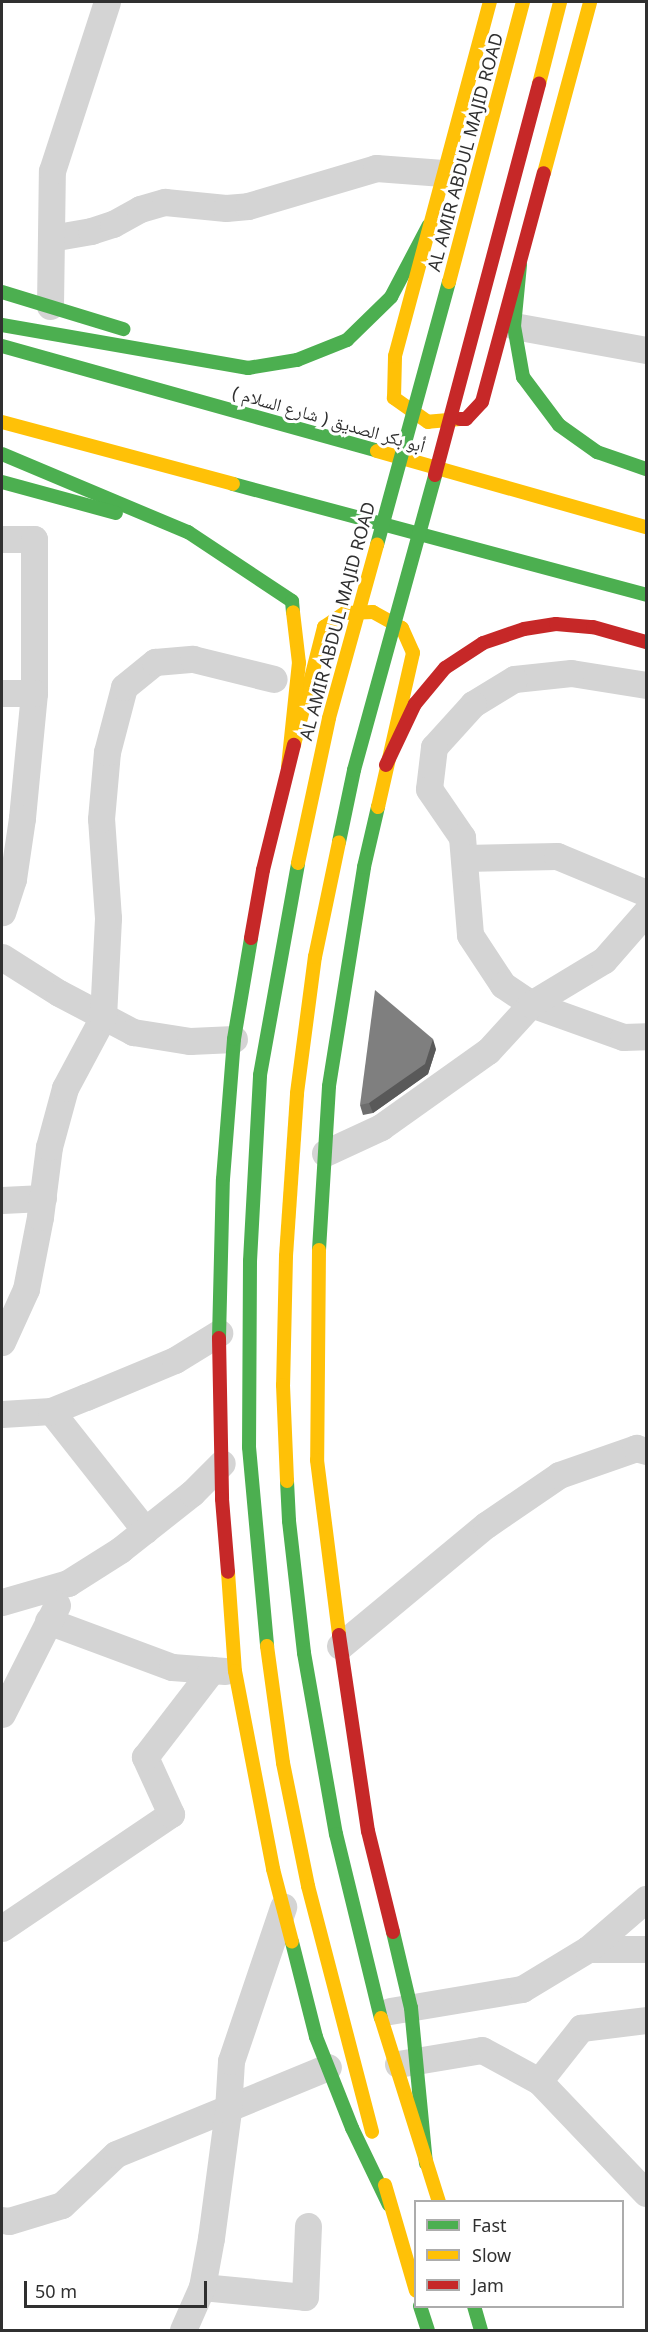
<!DOCTYPE html>
<meta charset="utf-8">
<style>
body{margin:0}
#map{position:relative;width:648px;height:2332px;overflow:hidden;background:#fff;font-family:"Noto Sans","Noto Naskh Arabic",sans-serif}
div>[style]{position:absolute}
.street>*{height:27px;margin:-13.5px;padding:0 13.5px;transform-origin:13.5px;border-radius:13.5px;background:#d4d4d4}
.fast>*{height:14px;margin:-7px;padding:0 7px;transform-origin:7px;border-radius:7px;background:#4caf50}
.slow>*{height:14px;margin:-7px;padding:0 7px;transform-origin:7px;border-radius:7px;background:#ffc107}
.jam>*{height:14px;margin:-7px;padding:0 7px;transform-origin:7px;border-radius:7px;background:#c62828}
.fast-bridge>*{height:14px;margin:-7px;padding:0 7px;transform-origin:7px;border-radius:7px;background:#4caf50}
.slow-bridge>*{height:14px;margin:-7px;padding:0 7px;transform-origin:7px;border-radius:7px;background:#ffc107}
.jam-bridge>*{height:14px;margin:-7px;padding:0 7px;transform-origin:7px;border-radius:7px;background:#c62828}
.wall>*{inset:0;background:#6d6d6d}
.shaded-wall>*{inset:0;background:#595959}
.building>*{inset:0;background:#7f7f7f}
span{translate:-50% -50%;white-space:nowrap;text-align:center;line-height:1.15;-webkit-text-stroke:6px #fff;paint-order:stroke}
.street-label{font-size:18px;color:#303030}
.frame{position:absolute;inset:0;border:3px solid #303030;pointer-events:none}
.legend{position:absolute;left:414px;top:2200px;width:210px;height:108px;box-sizing:border-box;background:#fff;border:2px solid #acacac;margin:0;padding:8px 10px;list-style:none;font-size:18px;color:#303030}
.legend li{display:flex;align-items:center;gap:12px;height:30px}
.legend b{width:30px;border:2px solid #acacac}
.scale{position:absolute;left:24px;top:2281px;width:183px;height:27px;box-sizing:border-box;border:3px solid #303030;border-top:0;padding-left:8px;font-size:18px;line-height:21px;white-space:nowrap;color:#303030;-webkit-text-stroke:4px #fff;paint-order:stroke}
</style>
<div id="map">
<div class="street">
<i style="left:51px;top:238px;width:41px;rotate:-9.9deg"></i>
<i style="left:91px;top:231px;width:23px;rotate:-18deg"></i>
<i style="left:113px;top:224px;width:31px;rotate:-29deg"></i>
<i style="left:140px;top:209px;width:26px;rotate:-16deg"></i>
<i style="left:165px;top:202px;width:61px;rotate:5.6deg"></i>
<i style="left:226px;top:208px;width:22px;rotate:-5deg"></i>
<i style="left:248px;top:206px;width:134px;rotate:-16.5deg"></i>
<i style="left:376px;top:168px;width:67px;rotate:4.3deg"></i>
<i style="left:50px;top:306px;width:135px;rotate:-89.2deg"></i>
<i style="left:52px;top:171px;width:178px;rotate:-72deg"></i>
<i style="left:514px;top:326px;width:134px;rotate:10.3deg"></i>
<i style="left:2px;top:539px;width:32px"></i>
<i style="left:34px;top:539px;width:154px;rotate:90deg"></i>
<i style="left:34px;top:693px;width:126px;rotate:95.5deg"></i>
<i style="left:22px;top:818px;width:62px;rotate:98.4deg"></i>
<i style="left:13px;top:879px;width:35px;rotate:108deg"></i>
<i style="left:646px;top:685px;width:76px;rotate:-170.9deg"></i>
<i style="left:571px;top:673px;width:57px;rotate:174deg"></i>
<i style="left:514px;top:679px;width:48px;rotate:148.6deg"></i>
<i style="left:473px;top:704px;width:58px;rotate:132.2deg"></i>
<i style="left:434px;top:747px;width:42px;rotate:96.8deg"></i>
<i style="left:429px;top:789px;width:58px;rotate:55.5deg"></i>
<i style="left:462px;top:837px;width:98px;rotate:85.3deg"></i>
<i style="left:470px;top:935px;width:60px;rotate:56.6deg"></i>
<i style="left:503px;top:985px;width:34px;rotate:34deg"></i>
<i style="left:531px;top:1004px;width:98px;rotate:19.7deg"></i>
<i style="left:623px;top:1037px;width:23px;rotate:-2deg"></i>
<i style="left:2px;top:693px;width:32px"></i>
<i style="left:464px;top:858px;width:93px;rotate:-1.2deg"></i>
<i style="left:557px;top:856px;width:96px;rotate:22.6deg"></i>
<i style="left:2px;top:957px;width:67px;rotate:32.3deg"></i>
<i style="left:59px;top:993px;width:84px;rotate:27.8deg"></i>
<i style="left:133px;top:1032px;width:58px;rotate:9deg"></i>
<i style="left:190px;top:1041px;width:44px;rotate:-2.6deg"></i>
<i style="left:325px;top:1153px;width:62px;rotate:-24.9deg"></i>
<i style="left:381px;top:1127px;width:131px;rotate:-35.4deg"></i>
<i style="left:488px;top:1051px;width:64px;rotate:-47.5deg"></i>
<i style="left:531px;top:1004px;width:85px;rotate:-31.1deg"></i>
<i style="left:604px;top:960px;width:64px;rotate:-48.8deg"></i>
<i style="left:2px;top:1200px;width:41px;rotate:-2.8deg"></i>
<i style="left:2px;top:1342px;width:58px;rotate:-65.6deg"></i>
<i style="left:26px;top:1289px;width:73px;rotate:-79deg"></i>
<i style="left:40px;top:1217px;width:71px;rotate:-82.7deg"></i>
<i style="left:49px;top:1147px;width:61px;rotate:-74.8deg"></i>
<i style="left:65px;top:1088px;width:81px;rotate:-61.8deg"></i>
<i style="left:103px;top:1017px;width:99px;rotate:-87.1deg"></i>
<i style="left:108px;top:918px;width:99px;rotate:-94deg"></i>
<i style="left:101px;top:819px;width:67px;rotate:-84.9deg"></i>
<i style="left:107px;top:752px;width:67px;rotate:-75.3deg"></i>
<i style="left:124px;top:687px;width:40px;rotate:-39deg"></i>
<i style="left:155px;top:662px;width:38px;rotate:-5deg"></i>
<i style="left:193px;top:659px;width:83px;rotate:13.9deg"></i>
<i style="left:51px;top:1411px;width:152px;rotate:51.7deg"></i>
<i style="left:2px;top:1414px;width:49px;rotate:-3.5deg"></i>
<i style="left:51px;top:1411px;width:38px;rotate:-22deg"></i>
<i style="left:86px;top:1397px;width:96px;rotate:-22.6deg"></i>
<i style="left:175px;top:1360px;width:52px;rotate:-31.5deg"></i>
<i style="left:2px;top:1602px;width:69px;rotate:-16.1deg"></i>
<i style="left:68px;top:1583px;width:62px;rotate:-32.4deg"></i>
<i style="left:120px;top:1550px;width:92px;rotate:-38.4deg"></i>
<i style="left:192px;top:1493px;width:42px;rotate:-45deg"></i>
<i style="left:48px;top:1621px;width:132px;rotate:20.4deg"></i>
<i style="left:172px;top:1667px;width:53px;rotate:4.3deg"></i>
<i style="left:340px;top:1646px;width:190px;rotate:-39.7deg"></i>
<i style="left:486px;top:1525px;width:88px;rotate:-34.4deg"></i>
<i style="left:559px;top:1475px;width:82px;rotate:-19.3deg"></i>
<i style="left:636px;top:1448px;width:10px;rotate:17deg"></i>
<i style="left:2px;top:1714px;width:122px;rotate:-63.2deg"></i>
<i style="left:2px;top:1928px;width:204px;rotate:-34deg"></i>
<i style="left:171px;top:1814px;width:63px;rotate:-114.5deg"></i>
<i style="left:145px;top:1757px;width:110px;rotate:-52.4deg"></i>
<i style="left:588px;top:1949px;width:58px"></i>
<i style="left:390px;top:2011px;width:134px;rotate:-9.5deg"></i>
<i style="left:522px;top:1989px;width:77px;rotate:-31.2deg"></i>
<i style="left:588px;top:1949px;width:77px;rotate:-40.8deg"></i>
<i style="left:398px;top:2064px;width:85px;rotate:-9.5deg"></i>
<i style="left:482px;top:2050px;width:65px;rotate:28.5deg"></i>
<i style="left:539px;top:2081px;width:155px;rotate:46.3deg"></i>
<i style="left:539px;top:2081px;width:68px;rotate:-51.6deg"></i>
<i style="left:581px;top:2028px;width:65px;rotate:-7deg"></i>
<i style="left:2px;top:2220px;width:7px;rotate:8deg"></i>
<i style="left:9px;top:2221px;width:55px;rotate:-16.8deg"></i>
<i style="left:62px;top:2205px;width:74px;rotate:-43.4deg"></i>
<i style="left:116px;top:2154px;width:229px;rotate:-22.3deg"></i>
<i style="left:202px;top:2287px;width:103px;rotate:5.5deg"></i>
<i style="left:305px;top:2297px;width:71px;rotate:-87.6deg"></i>
<i style="left:183px;top:2330px;width:47px;rotate:-66.2deg"></i>
<i style="left:202px;top:2287px;width:50px;rotate:-79.6deg"></i>
<i style="left:211px;top:2238px;width:129px;rotate:-82.4deg"></i>
<i style="left:228px;top:2110px;width:49px;rotate:-86.5deg"></i>
<i style="left:231px;top:2061px;width:163px;rotate:-71.3deg"></i>
</div>
<div class="fast">
<i style="left:520px;top:265px;width:61px;rotate:95.6deg"></i>
<i style="left:514px;top:326px;width:52px;rotate:80deg"></i>
<i style="left:523px;top:377px;width:60px;rotate:53.1deg"></i>
<i style="left:559px;top:425px;width:47px;rotate:35.4deg"></i>
<i style="left:597px;top:452px;width:52px;rotate:19.1deg"></i>
<i style="left:2px;top:292px;width:127px;rotate:17deg"></i>
<i style="left:2px;top:325px;width:250px;rotate:9.9deg"></i>
<i style="left:248px;top:368px;width:50px;rotate:-9.3deg"></i>
<i style="left:297px;top:360px;width:54px;rotate:-21.8deg"></i>
<i style="left:347px;top:340px;width:62px;rotate:-44.3deg"></i>
<i style="left:391px;top:297px;width:81px;rotate:-62.2deg"></i>
<i style="left:2px;top:346px;width:389px;rotate:15.6deg"></i>
<i style="left:2px;top:454px;width:202px;rotate:22.8deg"></i>
<i style="left:188px;top:532px;width:125px;rotate:33.6deg"></i>
<i style="left:292px;top:601px;width:11px;rotate:85deg"></i>
<i style="left:2px;top:482px;width:118px;rotate:15.2deg"></i>
<i style="left:233px;top:484px;width:428px;rotate:15deg"></i>
<i style="left:319px;top:1250px;width:164px;rotate:-86.5deg"></i>
<i style="left:329px;top:1086px;width:222px;rotate:-80.9deg"></i>
<i style="left:364px;top:867px;width:62px;rotate:-76.9deg"></i>
<i style="left:250px;top:1261px;width:186px;rotate:90.3deg"></i>
<i style="left:249px;top:1447px;width:200px;rotate:84.8deg"></i>
<i style="left:219px;top:1338px;width:159px;rotate:-88.6deg"></i>
<i style="left:223px;top:1179px;width:140px;rotate:-85.5deg"></i>
<i style="left:234px;top:1039px;width:102px;rotate:-80.4deg"></i>
<i style="left:287px;top:1481px;width:40px;rotate:87.1deg"></i>
<i style="left:289px;top:1521px;width:133px;rotate:83.5deg"></i>
<i style="left:304px;top:1653px;width:184px;rotate:80deg"></i>
<i style="left:336px;top:1834px;width:189px;rotate:76.3deg"></i>
<i style="left:393px;top:1932px;width:78px;rotate:76.7deg"></i>
<i style="left:411px;top:2008px;width:156px;rotate:84.5deg"></i>
<i style="left:292px;top:1942px;width:98px;rotate:75.8deg"></i>
<i style="left:316px;top:2037px;width:98px;rotate:68.4deg"></i>
<i style="left:352px;top:2128px;width:85px;rotate:64.3deg"></i>
<i style="left:420px;top:2306px;width:25px;rotate:72deg"></i>
<i style="left:474px;top:2306px;width:25px;rotate:74deg"></i>
</div>
<div class="slow">
<i style="left:544px;top:173px;width:177px;rotate:-74.9deg"></i>
<i style="left:460px;top:419px;width:32px;rotate:175deg"></i>
<i style="left:428px;top:422px;width:42px;rotate:-144.8deg"></i>
<i style="left:394px;top:398px;width:42px;rotate:-88.6deg"></i>
<i style="left:395px;top:356px;width:367px;rotate:-75deg"></i>
<i style="left:2px;top:422px;width:239px;rotate:15deg"></i>
<i style="left:377px;top:451px;width:280px;rotate:15.8deg"></i>
<i style="left:294px;top:745px;width:122px;rotate:-75.7deg"></i>
<i style="left:324px;top:627px;width:25px;rotate:-34deg"></i>
<i style="left:345px;top:613px;width:28px;rotate:-2deg"></i>
<i style="left:373px;top:612px;width:33px;rotate:29deg"></i>
<i style="left:402px;top:628px;width:27px;rotate:66deg"></i>
<i style="left:413px;top:653px;width:158px;rotate:102.8deg"></i>
<i style="left:288px;top:767px;width:105px;rotate:-84deg"></i>
<i style="left:299px;top:663px;width:51px;rotate:-96.7deg"></i>
<i style="left:319px;top:1250px;width:210px;rotate:90.5deg"></i>
<i style="left:317px;top:1460px;width:176px;rotate:82.8deg"></i>
<i style="left:286px;top:1256px;width:129px;rotate:91.3deg"></i>
<i style="left:283px;top:1385px;width:96px;rotate:87.6deg"></i>
<i style="left:228px;top:1572px;width:99px;rotate:86deg"></i>
<i style="left:235px;top:1671px;width:202px;rotate:79.1deg"></i>
<i style="left:273px;top:1869px;width:75px;rotate:75.4deg"></i>
<i style="left:267px;top:1646px;width:118px;rotate:82.2deg"></i>
<i style="left:283px;top:1763px;width:126px;rotate:78.5deg"></i>
<i style="left:308px;top:1886px;width:254px;rotate:75.4deg"></i>
<i style="left:381px;top:2018px;width:193px;rotate:72.5deg"></i>
<i style="left:385px;top:2185px;width:110px;rotate:73.7deg"></i>
</div>
<div class="jam">
<i style="left:460px;top:419px;width:6px"></i>
<i style="left:466px;top:419px;width:23px;rotate:-47deg"></i>
<i style="left:482px;top:402px;width:237px;rotate:-74.9deg"></i>
<i style="left:386px;top:765px;width:68px;rotate:-64.6deg"></i>
<i style="left:415px;top:704px;width:47px;rotate:-50.2deg"></i>
<i style="left:445px;top:668px;width:45px;rotate:-33.3deg"></i>
<i style="left:483px;top:643px;width:43px;rotate:-18.9deg"></i>
<i style="left:524px;top:629px;width:32px;rotate:-9deg"></i>
<i style="left:556px;top:624px;width:37px;rotate:5deg"></i>
<i style="left:593px;top:627px;width:55px;rotate:15.8deg"></i>
<i style="left:251px;top:938px;width:69px;rotate:-80deg"></i>
<i style="left:263px;top:870px;width:129px;rotate:-76.1deg"></i>
<i style="left:219px;top:1338px;width:161px;rotate:88.9deg"></i>
<i style="left:222px;top:1499px;width:73px;rotate:85.3deg"></i>
<i style="left:339px;top:1635px;width:198px;rotate:81.6deg"></i>
<i style="left:368px;top:1831px;width:104px;rotate:76.1deg"></i>
</div>
<div class="fast-bridge">
<i style="left:377px;top:545px;width:273px;rotate:-74.7deg"></i>
<i style="left:339px;top:842px;width:74px;rotate:-78.2deg"></i>
<i style="left:354px;top:770px;width:306px;rotate:-74.6deg"></i>
<i style="left:250px;top:1261px;width:186px;rotate:-86.9deg"></i>
<i style="left:260px;top:1075px;width:215px;rotate:-79.8deg"></i>
</div>
<div class="slow-bridge">
<i style="left:539px;top:84px;width:85px;rotate:-75.6deg"></i>
<i style="left:449px;top:282px;width:290px;rotate:-75.2deg"></i>
<i style="left:298px;top:863px;width:148px;rotate:-77.9deg"></i>
<i style="left:329px;top:718px;width:180px;rotate:-74.5deg"></i>
<i style="left:286px;top:1256px;width:163px;rotate:-86.1deg"></i>
<i style="left:297px;top:1093px;width:137px;rotate:-82.5deg"></i>
<i style="left:315px;top:957px;width:117px;rotate:-78.2deg"></i>
</div>
<div class="jam-bridge">
<i style="left:435px;top:475px;width:405px;rotate:-75.1deg"></i>
</div>
<div class="wall">
<i style="clip-path:polygon(436px 1049px,428px 1074px,373px 1113px,363px 1115px,360px 1105px)"></i>
</div>
<div class="shaded-wall">
<i style="clip-path:polygon(433px 1039px,436px 1049px,428px 1074px,373px 1113px,369px 1103px)"></i>
</div>
<div class="building">
<i style="clip-path:polygon(375px 990px,433px 1039px,425px 1064px,369px 1103px,360px 1105px)"></i>
</div>
<div class="street-label">
<span style="left:465px;top:152px;rotate:-75deg">AL AMIR ABDUL MAJID ROAD</span>
<span style="left:329px;top:419px;rotate:16deg">( شارع السلام ) أبو بكر الصديق</span>
<span style="left:337px;top:621px;rotate:-75deg">AL AMIR ABDUL MAJID ROAD</span>
</div>
<div class="frame"></div>
<ul class="legend">
<li><b style="height:8px;background:#4caf50"></b>Fast</li>
<li><b style="height:8px;background:#ffc107"></b>Slow</li>
<li><b style="height:8px;background:#c62828"></b>Jam</li>
</ul>
<div class="scale">50 m</div>
</div>
